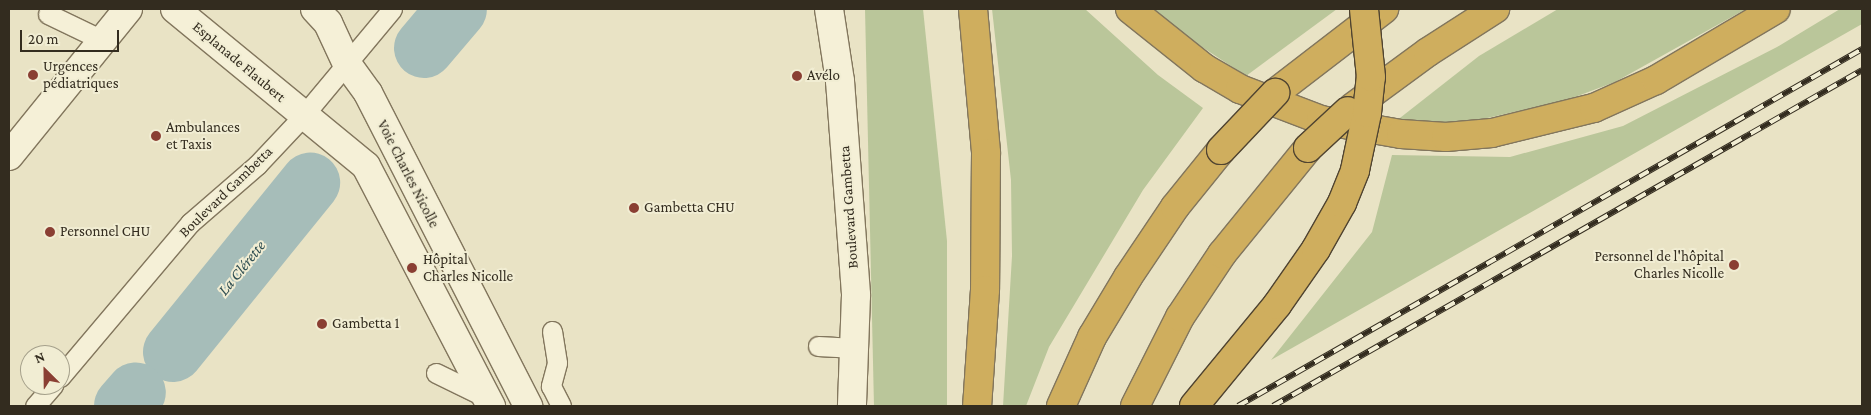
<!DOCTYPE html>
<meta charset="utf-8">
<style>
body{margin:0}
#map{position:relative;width:1871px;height:415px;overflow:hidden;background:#e9e3c5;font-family:"Crimson Pro",serif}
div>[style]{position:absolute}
.green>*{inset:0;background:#bac69a}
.river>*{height:60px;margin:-30px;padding:0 30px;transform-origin:30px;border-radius:30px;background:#a6bdb9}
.roads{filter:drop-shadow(1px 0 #82765d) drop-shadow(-1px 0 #82765d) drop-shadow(0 1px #82765d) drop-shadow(0 -1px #82765d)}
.lane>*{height:19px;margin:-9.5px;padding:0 9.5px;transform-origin:9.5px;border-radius:9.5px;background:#f5f0d7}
.street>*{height:28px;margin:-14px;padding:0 14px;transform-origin:14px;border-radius:14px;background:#f5f0d7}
.secondary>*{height:28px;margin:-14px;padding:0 14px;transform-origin:14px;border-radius:14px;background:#f5f0d7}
.highway>*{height:28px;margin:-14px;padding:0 14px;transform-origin:14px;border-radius:14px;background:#cfae5e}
.rail>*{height:5.5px;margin-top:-2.75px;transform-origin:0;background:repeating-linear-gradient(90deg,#f1edd3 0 11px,#332c1f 0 22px);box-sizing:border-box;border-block:1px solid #332c1f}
.bridges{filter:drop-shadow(1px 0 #504431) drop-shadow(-1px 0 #504431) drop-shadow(0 1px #504431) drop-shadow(0 -1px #504431)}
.highway-bridge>*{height:28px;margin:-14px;padding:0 14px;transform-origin:14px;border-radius:14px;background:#cfae5e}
.dots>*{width:14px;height:14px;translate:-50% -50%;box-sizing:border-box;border:2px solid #f1edd3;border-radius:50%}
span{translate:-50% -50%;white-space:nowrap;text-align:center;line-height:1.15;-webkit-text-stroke:4px #f1edd3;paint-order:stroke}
.street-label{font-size:15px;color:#332c1f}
.poi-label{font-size:15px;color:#332c1f}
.left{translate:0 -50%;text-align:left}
.right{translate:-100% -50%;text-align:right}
.water-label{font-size:16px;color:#304f52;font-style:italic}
.frame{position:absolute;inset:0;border:10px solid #332c1f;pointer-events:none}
.north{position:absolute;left:20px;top:345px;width:50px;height:50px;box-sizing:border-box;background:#f1edd3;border:1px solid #a5a08b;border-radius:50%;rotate:337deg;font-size:14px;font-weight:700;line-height:20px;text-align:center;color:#332c1f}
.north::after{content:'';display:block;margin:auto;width:18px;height:22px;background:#8a3f33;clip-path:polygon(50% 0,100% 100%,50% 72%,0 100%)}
.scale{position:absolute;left:20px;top:30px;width:99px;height:22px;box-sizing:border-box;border:2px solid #332c1f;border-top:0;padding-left:6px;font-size:15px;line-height:18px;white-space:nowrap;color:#332c1f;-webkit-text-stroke:4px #f1edd3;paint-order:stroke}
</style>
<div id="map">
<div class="green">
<i style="clip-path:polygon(865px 9px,923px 9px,947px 241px,947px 406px,874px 406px)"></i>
<i style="clip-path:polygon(992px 9px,1085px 9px,1158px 75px,1203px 108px,1143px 190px,1049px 347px,1026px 406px,1003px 406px,1012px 256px,1011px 180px)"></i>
<i style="clip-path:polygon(1154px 9px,1337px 9px,1246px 76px,1190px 39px)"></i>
<i style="clip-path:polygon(1558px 9px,1746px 9px,1615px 82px,1567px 100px,1443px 128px,1391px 125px,1479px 56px)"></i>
<i style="clip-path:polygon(1840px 9px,1862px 9px,1862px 24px,1271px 360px,1372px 232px,1392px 155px,1510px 157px,1623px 126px,1777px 47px)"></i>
</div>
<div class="river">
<i style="left:424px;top:48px;width:51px;rotate:-49.8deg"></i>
<i style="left:173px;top:352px;width:218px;rotate:-51deg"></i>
<i style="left:124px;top:406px;width:18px;rotate:-49deg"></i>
</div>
<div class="roads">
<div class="lane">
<i style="left:48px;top:14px;width:60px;rotate:25.7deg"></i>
<i style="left:552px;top:331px;width:32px;rotate:81deg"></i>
<i style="left:557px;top:363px;width:24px;rotate:105deg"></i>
<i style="left:551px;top:386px;width:22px;rotate:63deg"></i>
<i style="left:818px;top:346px;width:37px;rotate:3deg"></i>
<i style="left:436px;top:373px;width:57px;rotate:26.1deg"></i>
<i style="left:60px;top:377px;width:202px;rotate:-49.8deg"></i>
<i style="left:190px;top:223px;width:89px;rotate:-40.9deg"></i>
<i style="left:257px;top:165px;width:67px;rotate:-46.8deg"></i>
<i style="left:303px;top:116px;width:139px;rotate:-50.2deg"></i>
<i style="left:35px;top:406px;width:28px;rotate:-49deg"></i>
</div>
<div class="street">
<i style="left:175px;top:9px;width:247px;rotate:39.4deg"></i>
<i style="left:366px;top:166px;width:271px;rotate:62.5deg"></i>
<i style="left:315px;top:9px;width:19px;rotate:47deg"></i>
<i style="left:328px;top:23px;width:45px;rotate:65.1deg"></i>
<i style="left:347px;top:64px;width:36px;rotate:54deg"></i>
<i style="left:368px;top:93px;width:352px;rotate:62.9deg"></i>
<i style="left:9px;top:156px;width:189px;rotate:-51deg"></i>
</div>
<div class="secondary">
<i style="left:829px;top:9px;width:73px;rotate:81.3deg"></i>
<i style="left:840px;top:81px;width:215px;rotate:85.7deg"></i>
<i style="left:856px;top:295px;width:111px;rotate:92.1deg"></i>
</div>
<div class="highway">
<i style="left:973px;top:9px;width:145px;rotate:84.8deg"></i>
<i style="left:986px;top:153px;width:137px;rotate:90.4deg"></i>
<i style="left:985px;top:290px;width:116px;rotate:93.9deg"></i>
<i style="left:1130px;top:9px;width:95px;rotate:38.6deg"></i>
<i style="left:1204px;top:68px;width:42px;rotate:30.3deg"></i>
<i style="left:1240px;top:89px;width:87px;rotate:20.9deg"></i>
<i style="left:1321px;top:120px;width:81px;rotate:9.9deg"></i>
<i style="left:1401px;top:134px;width:45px;rotate:3.8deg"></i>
<i style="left:1446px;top:137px;width:46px;rotate:-5deg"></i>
<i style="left:1492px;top:133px;width:105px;rotate:-13.8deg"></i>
<i style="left:1594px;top:108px;width:68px;rotate:-24.3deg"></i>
<i style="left:1656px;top:80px;width:139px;rotate:-30.6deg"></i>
<i style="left:1275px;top:93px;width:138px;rotate:-37.6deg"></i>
<i style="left:1353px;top:107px;width:93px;rotate:-36.3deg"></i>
<i style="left:1428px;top:52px;width:80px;rotate:-32.7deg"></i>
<i style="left:1061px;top:406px;width:76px;rotate:-65.8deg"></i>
<i style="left:1092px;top:337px;width:70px;rotate:-59deg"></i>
<i style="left:1128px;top:277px;width:84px;rotate:-56.1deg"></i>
<i style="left:1175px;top:207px;width:73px;rotate:-51.1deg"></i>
<i style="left:1135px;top:406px;width:100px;rotate:-63.2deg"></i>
<i style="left:1180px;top:317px;width:76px;rotate:-56.3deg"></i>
<i style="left:1222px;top:254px;width:136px;rotate:-50.9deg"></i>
</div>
</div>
<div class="rail">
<i style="left:1238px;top:406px;width:719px;rotate:-29.77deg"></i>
<i style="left:1273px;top:406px;width:678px;rotate:-29.7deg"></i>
</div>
<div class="bridges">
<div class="highway-bridge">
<i style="left:1308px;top:148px;width:54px;rotate:-42.8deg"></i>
<i style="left:1221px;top:150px;width:79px;rotate:-46.5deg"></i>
<i style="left:1194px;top:406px;width:131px;rotate:-50.6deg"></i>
<i style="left:1277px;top:305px;width:68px;rotate:-55.1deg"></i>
<i style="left:1316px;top:249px;width:53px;rotate:-60.5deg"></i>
<i style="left:1342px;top:203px;width:35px;rotate:-68deg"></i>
<i style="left:1355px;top:170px;width:58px;rotate:-78.1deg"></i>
<i style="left:1367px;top:113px;width:36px;rotate:-84deg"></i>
<i style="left:1371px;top:77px;width:68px;rotate:-95.9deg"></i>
</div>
</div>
<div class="dots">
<i style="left:33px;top:75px;background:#8a3f33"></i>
<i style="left:797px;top:76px;background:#8a3f33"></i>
<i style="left:156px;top:136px;background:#8a3f33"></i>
<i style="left:634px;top:208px;background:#8a3f33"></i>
<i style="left:50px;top:232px;background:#8a3f33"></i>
<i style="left:1734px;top:265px;background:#8a3f33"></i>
<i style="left:412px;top:268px;background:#8a3f33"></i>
<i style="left:322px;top:324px;background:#8a3f33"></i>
</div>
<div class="street-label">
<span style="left:239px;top:62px;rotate:40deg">Esplanade Flaubert</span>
<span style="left:408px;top:174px;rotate:63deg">Voie Charles Nicolle</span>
<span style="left:226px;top:192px;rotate:-44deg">Boulevard Gambetta</span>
<span style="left:849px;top:207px;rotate:-94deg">Boulevard Gambetta</span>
</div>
<div class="poi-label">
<span class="left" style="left:43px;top:75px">Urgences<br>pédiatriques</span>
<span class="left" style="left:807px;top:76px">Avélo</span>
<span class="left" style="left:166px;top:136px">Ambulances<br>et Taxis</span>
<span class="left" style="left:644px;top:208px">Gambetta CHU</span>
<span class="left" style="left:60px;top:232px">Personnel CHU</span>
<span class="right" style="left:1724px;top:265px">Personnel de l'hôpital<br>Charles Nicolle</span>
<span class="left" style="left:423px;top:268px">Hôpital<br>Charles Nicolle</span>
<span class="left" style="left:332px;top:324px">Gambetta 1</span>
</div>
<div class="water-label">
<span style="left:242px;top:268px;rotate:-51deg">La Clérette</span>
</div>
<div class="frame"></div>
<div class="north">N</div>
<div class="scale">20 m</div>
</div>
